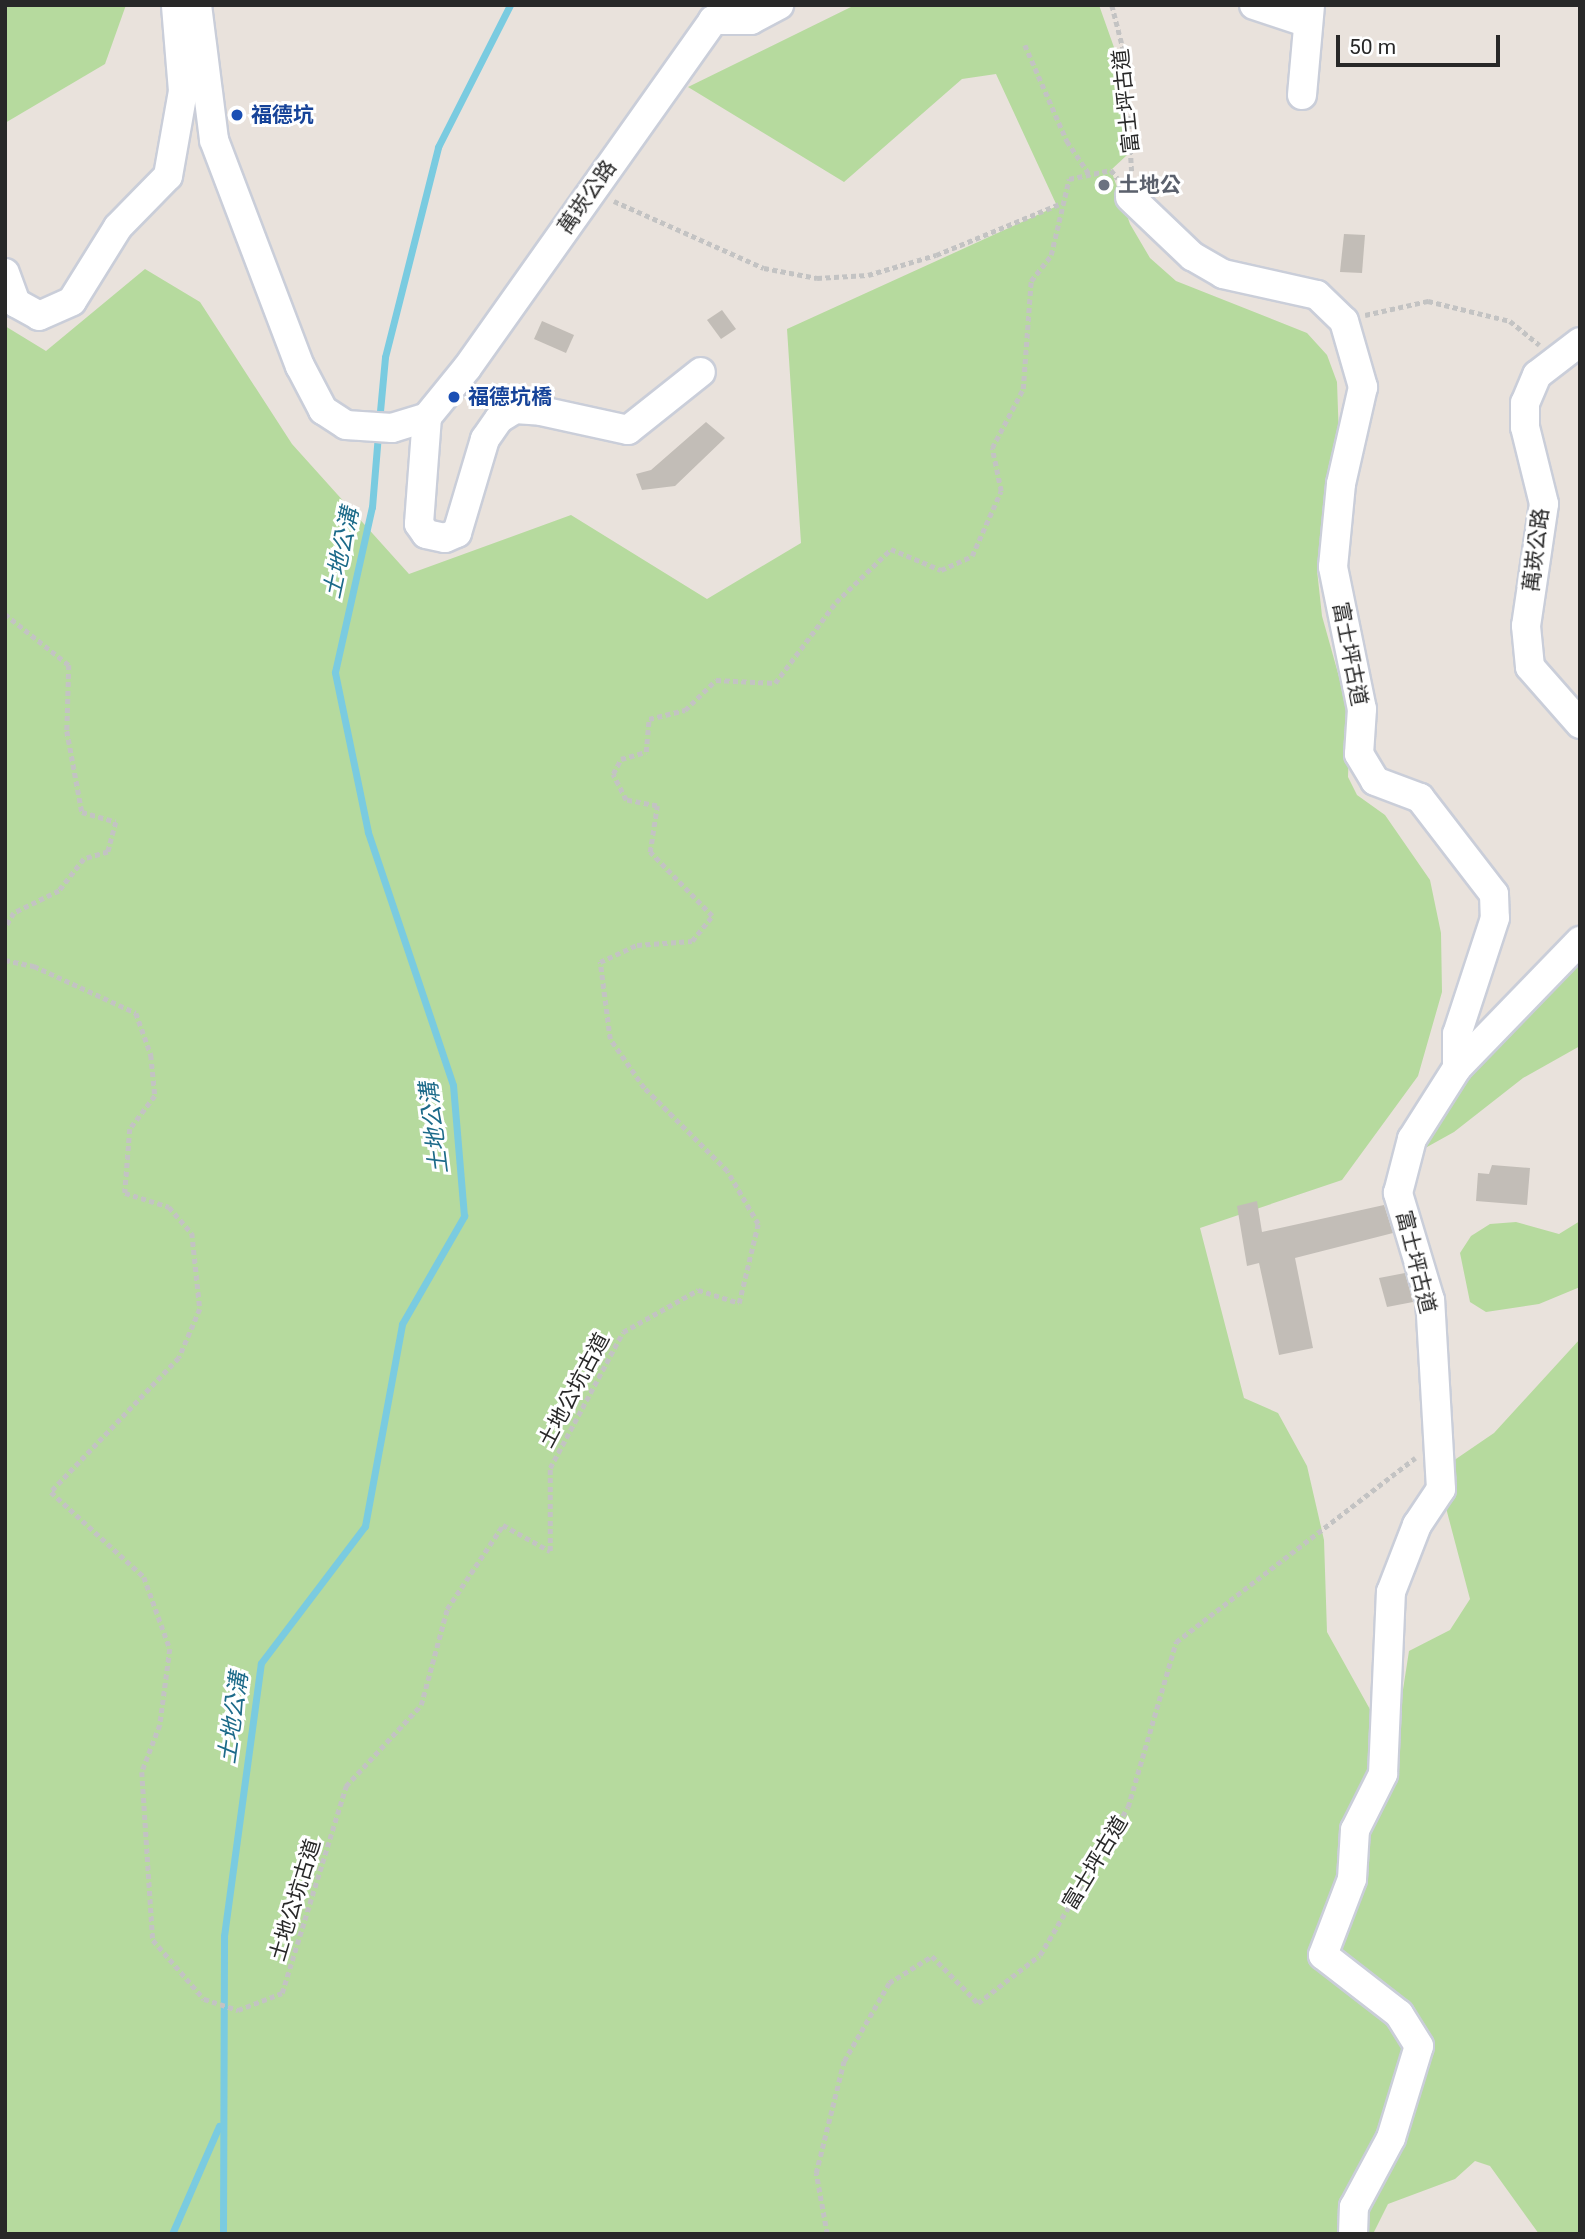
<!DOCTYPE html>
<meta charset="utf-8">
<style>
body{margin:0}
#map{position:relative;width:1585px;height:2239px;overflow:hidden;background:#e9e2dc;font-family:Roboto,"Noto Sans TC",sans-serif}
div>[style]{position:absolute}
.green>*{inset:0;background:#b6da9e}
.stream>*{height:7px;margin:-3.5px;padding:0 3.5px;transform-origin:3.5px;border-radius:3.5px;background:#7acbe0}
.building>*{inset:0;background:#c2bdb7}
.path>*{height:4.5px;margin-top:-2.25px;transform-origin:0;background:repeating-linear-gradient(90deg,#c3c3c3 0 5px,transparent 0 8.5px)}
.roads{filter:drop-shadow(2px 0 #caced9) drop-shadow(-2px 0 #caced9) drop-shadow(0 2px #caced9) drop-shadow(0 -2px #caced9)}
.minor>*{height:28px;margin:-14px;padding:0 14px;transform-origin:14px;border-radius:14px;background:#fff}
.dots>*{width:19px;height:19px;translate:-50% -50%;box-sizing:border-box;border:4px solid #fff;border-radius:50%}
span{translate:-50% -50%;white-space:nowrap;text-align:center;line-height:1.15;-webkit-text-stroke:6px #fff;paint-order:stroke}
.street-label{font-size:21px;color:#282828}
.transit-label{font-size:21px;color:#164399;font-weight:700}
.left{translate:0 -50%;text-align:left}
.worship-label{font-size:21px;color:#5b616d;font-weight:700}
.water-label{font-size:23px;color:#1c6a89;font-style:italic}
.frame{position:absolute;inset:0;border:7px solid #282828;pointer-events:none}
.scale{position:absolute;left:1336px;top:35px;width:164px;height:32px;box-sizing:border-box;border:4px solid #282828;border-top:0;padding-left:9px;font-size:21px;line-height:24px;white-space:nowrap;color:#282828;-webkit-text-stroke:5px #fff;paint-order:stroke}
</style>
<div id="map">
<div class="green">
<i style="clip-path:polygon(5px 5px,126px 5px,105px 64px,5px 123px)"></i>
<i style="clip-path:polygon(855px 5px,1099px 5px,1116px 53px,1127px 155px,1111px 170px,1130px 224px,1150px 258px,1176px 281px,1307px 333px,1327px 355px,1337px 382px,1339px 439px,1317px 570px,1322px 616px,1350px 716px,1348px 777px,1357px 795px,1385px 815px,1430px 880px,1441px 933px,1442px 992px,1418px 1076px,1342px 1180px,1200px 1228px,1244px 1398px,1278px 1413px,1307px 1466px,1324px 1540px,1327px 1632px,1377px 1722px,1402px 1696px,1409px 1651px,1450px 1630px,1470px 1599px,1441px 1489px,1453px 1461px,1494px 1433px,1580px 1339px,1580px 2234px,1539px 2234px,1490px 2166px,1475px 2161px,1455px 2179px,1388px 2204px,1373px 2234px,5px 2234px,5px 326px,46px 351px,145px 269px,200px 302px,292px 444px,409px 574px,571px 515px,707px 599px,801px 543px,787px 329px,1057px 206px,996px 74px,962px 79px,844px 182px,688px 87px)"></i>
<i style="clip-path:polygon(1580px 956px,1580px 1046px,1523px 1078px,1454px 1132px,1427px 1147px,1421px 1144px,1446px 1098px)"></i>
<i style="clip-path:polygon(1580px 1221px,1580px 1287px,1539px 1304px,1486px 1312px,1470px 1302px,1460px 1253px,1471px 1236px,1490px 1224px,1516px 1222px,1559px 1234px)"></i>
</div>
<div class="stream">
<i style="left:379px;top:422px;width:65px;rotate:-84.7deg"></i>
<i style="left:385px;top:357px;width:217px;rotate:-75.8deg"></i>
<i style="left:438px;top:147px;width:159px;rotate:-63.1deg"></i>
<i style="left:172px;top:2234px;width:118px;rotate:-66.5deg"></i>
<i style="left:223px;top:2234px;width:298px;rotate:-89.8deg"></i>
<i style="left:224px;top:1936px;width:275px;rotate:-82.3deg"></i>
<i style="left:261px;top:1663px;width:172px;rotate:-52.8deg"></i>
<i style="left:365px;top:1526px;width:205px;rotate:-79.6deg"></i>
<i style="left:402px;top:1324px;width:125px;rotate:-60.1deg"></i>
<i style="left:464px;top:1216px;width:131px;rotate:-94.8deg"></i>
<i style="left:453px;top:1085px;width:267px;rotate:-108.6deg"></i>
<i style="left:368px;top:832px;width:163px;rotate:-101.7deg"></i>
<i style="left:335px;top:672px;width:169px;rotate:-77.4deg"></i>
<i style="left:372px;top:507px;width:73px;rotate:-85.3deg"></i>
</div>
<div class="building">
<i style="clip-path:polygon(1344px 234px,1365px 235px,1362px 273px,1340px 272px)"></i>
<i style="clip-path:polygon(722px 310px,736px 329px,721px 339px,707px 320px)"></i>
<i style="clip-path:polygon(542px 321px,574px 335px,566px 353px,534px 339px)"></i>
<i style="clip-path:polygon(706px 422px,725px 438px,675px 486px,642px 490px,636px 474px,651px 470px)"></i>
<i style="clip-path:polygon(1492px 1165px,1530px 1168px,1527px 1205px,1476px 1201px,1478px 1173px,1489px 1174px)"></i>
<i style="clip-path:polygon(1257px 1201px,1262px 1232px,1384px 1205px,1393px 1233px,1295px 1258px,1313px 1348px,1279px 1355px,1259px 1263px,1247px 1266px,1237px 1206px)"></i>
<i style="clip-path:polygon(1405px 1273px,1413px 1302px,1387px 1307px,1379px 1278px)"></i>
</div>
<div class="path">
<i style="left:1112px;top:5px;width:53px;rotate:75.7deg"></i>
<i style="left:1125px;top:56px;width:119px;rotate:86.6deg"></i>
<i style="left:1025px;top:45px;width:105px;rotate:66.4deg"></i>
<i style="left:1067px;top:141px;width:40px;rotate:56deg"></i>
<i style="left:614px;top:201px;width:164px;rotate:24.1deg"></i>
<i style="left:764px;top:268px;width:54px;rotate:10.7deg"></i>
<i style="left:817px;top:278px;width:51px;rotate:-3.4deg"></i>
<i style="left:868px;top:275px;width:71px;rotate:-16.4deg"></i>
<i style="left:936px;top:255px;width:136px;rotate:-22.4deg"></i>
<i style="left:1365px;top:315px;width:65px;rotate:-12.5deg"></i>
<i style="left:1428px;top:301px;width:84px;rotate:13.7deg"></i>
<i style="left:1510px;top:321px;width:38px;rotate:39deg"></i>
<i style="left:5px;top:614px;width:82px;rotate:38.6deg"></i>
<i style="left:69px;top:665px;width:66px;rotate:91.7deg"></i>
<i style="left:67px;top:731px;width:82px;rotate:79.5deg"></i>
<i style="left:82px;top:812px;width:35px;rotate:16deg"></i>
<i style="left:116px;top:822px;width:31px;rotate:105deg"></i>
<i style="left:108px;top:852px;width:25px;rotate:164deg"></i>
<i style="left:84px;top:859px;width:41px;rotate:128deg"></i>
<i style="left:59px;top:891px;width:50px;rotate:153.9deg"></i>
<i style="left:14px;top:913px;width:17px;rotate:121deg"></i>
<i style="left:5px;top:960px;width:30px;rotate:12deg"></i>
<i style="left:34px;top:966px;width:112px;rotate:24.7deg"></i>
<i style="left:136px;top:1013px;width:45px;rotate:70.3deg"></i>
<i style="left:151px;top:1055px;width:41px;rotate:84.4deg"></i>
<i style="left:155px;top:1096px;width:41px;rotate:127.1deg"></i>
<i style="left:130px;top:1129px;width:64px;rotate:94.5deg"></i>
<i style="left:125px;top:1193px;width:46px;rotate:17.7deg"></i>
<i style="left:169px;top:1207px;width:35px;rotate:49deg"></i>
<i style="left:192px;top:1233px;width:76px;rotate:84deg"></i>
<i style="left:200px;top:1309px;width:53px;rotate:113.2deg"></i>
<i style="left:179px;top:1358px;width:185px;rotate:133.7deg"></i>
<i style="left:51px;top:1492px;width:126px;rotate:42.4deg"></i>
<i style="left:144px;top:1577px;width:77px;rotate:70.1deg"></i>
<i style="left:170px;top:1649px;width:77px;rotate:97.5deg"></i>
<i style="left:160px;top:1725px;width:50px;rotate:111deg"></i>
<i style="left:142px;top:1772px;width:168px;rotate:86.3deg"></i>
<i style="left:153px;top:1940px;width:78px;rotate:49.2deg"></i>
<i style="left:204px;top:1999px;width:36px;rotate:18deg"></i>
<i style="left:238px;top:2010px;width:47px;rotate:-21.1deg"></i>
<i style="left:282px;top:1993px;width:217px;rotate:-72.8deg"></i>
<i style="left:346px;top:1786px;width:110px;rotate:-47.2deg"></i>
<i style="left:421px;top:1705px;width:99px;rotate:-74.8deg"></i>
<i style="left:447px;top:1609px;width:101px;rotate:-56.3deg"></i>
<i style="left:503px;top:1525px;width:54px;rotate:29deg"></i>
<i style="left:550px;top:1551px;width:83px;rotate:-90deg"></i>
<i style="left:550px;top:1468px;width:154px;rotate:-61.8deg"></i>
<i style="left:623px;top:1332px;width:86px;rotate:-29.2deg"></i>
<i style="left:698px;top:1290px;width:43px;rotate:17.6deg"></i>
<i style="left:739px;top:1303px;width:81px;rotate:-76.5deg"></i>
<i style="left:758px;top:1224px;width:61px;rotate:-120.3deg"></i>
<i style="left:727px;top:1171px;width:117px;rotate:-135deg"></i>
<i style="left:644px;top:1088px;width:60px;rotate:-124.8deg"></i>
<i style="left:610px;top:1039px;width:78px;rotate:-97.4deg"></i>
<i style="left:600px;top:962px;width:41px;rotate:-24.7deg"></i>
<i style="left:637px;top:945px;width:55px;rotate:-4.2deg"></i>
<i style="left:692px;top:941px;width:32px;rotate:-51deg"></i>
<i style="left:712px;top:916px;width:89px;rotate:-134.1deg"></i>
<i style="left:650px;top:852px;width:47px;rotate:-81.3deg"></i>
<i style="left:657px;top:806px;width:32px;rotate:-169deg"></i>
<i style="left:626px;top:800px;width:29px;rotate:-117deg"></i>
<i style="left:613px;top:774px;width:17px;rotate:-62deg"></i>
<i style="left:621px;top:759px;width:26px;rotate:-16deg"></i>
<i style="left:646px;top:752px;width:33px;rotate:-85deg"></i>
<i style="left:649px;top:719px;width:37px;rotate:-14deg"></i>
<i style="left:685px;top:710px;width:43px;rotate:-44.1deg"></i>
<i style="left:716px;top:680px;width:59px;rotate:2.9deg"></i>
<i style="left:775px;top:683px;width:101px;rotate:-53deg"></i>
<i style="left:836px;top:602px;width:76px;rotate:-43.9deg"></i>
<i style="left:891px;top:549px;width:54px;rotate:22.8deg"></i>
<i style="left:941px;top:570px;width:34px;rotate:-24deg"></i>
<i style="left:972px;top:556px;width:71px;rotate:-66deg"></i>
<i style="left:1001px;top:491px;width:44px;rotate:-101.8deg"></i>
<i style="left:992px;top:448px;width:67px;rotate:-62.3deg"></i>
<i style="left:1023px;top:389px;width:108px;rotate:-85.8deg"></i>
<i style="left:1031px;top:281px;width:33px;rotate:-52deg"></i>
<i style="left:1051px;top:255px;width:78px;rotate:-76.7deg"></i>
<i style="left:1069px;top:179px;width:43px;rotate:-12.1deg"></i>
<i style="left:1111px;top:170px;width:11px;rotate:52deg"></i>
<i style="left:827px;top:2234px;width:62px;rotate:-100.2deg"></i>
<i style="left:816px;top:2173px;width:115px;rotate:-76deg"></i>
<i style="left:844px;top:2061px;width:90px;rotate:-60deg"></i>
<i style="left:889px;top:1983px;width:51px;rotate:-32.1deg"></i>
<i style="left:932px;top:1956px;width:66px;rotate:45.6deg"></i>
<i style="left:978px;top:2003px;width:78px;rotate:-37.7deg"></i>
<i style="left:1040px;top:1955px;width:172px;rotate:-59.3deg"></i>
<i style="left:1128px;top:1807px;width:172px;rotate:-73.8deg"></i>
<i style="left:1176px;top:1642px;width:302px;rotate:-37.6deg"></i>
</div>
<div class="roads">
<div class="minor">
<i style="left:197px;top:5px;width:136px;rotate:82.8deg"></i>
<i style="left:214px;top:140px;width:242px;rotate:69.2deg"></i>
<i style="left:300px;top:366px;width:50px;rotate:62.4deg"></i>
<i style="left:323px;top:410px;width:27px;rotate:33deg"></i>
<i style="left:346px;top:425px;width:46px;rotate:3.7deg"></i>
<i style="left:392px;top:428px;width:37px;rotate:-17deg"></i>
<i style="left:427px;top:417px;width:63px;rotate:-50.8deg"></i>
<i style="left:467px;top:368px;width:426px;rotate:-54.7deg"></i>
<i style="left:713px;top:20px;width:38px"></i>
<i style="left:751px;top:20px;width:32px;rotate:-28deg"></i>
<i style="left:1254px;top:5px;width:54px;rotate:18.4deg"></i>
<i style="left:1302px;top:95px;width:90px;rotate:-84.9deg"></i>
<i style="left:1130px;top:197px;width:86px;rotate:43.6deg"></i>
<i style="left:1192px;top:256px;width:36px;rotate:30deg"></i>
<i style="left:1223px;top:274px;width:96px;rotate:12.6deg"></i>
<i style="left:1317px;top:295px;width:37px;rotate:44deg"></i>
<i style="left:1344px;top:321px;width:69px;rotate:73.9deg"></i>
<i style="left:1363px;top:387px;width:99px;rotate:102.8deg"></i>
<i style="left:1341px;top:484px;width:83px;rotate:95.5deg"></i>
<i style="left:1333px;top:567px;width:145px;rotate:78.5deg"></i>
<i style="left:1362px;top:709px;width:45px;rotate:93.8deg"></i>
<i style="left:1359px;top:754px;width:31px;rotate:59deg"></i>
<i style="left:1375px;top:781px;width:48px;rotate:20.7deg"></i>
<i style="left:1420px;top:798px;width:121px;rotate:52.4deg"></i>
<i style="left:1494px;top:894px;width:24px;rotate:88deg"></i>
<i style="left:1495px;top:918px;width:122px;rotate:108.1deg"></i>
<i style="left:1457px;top:1034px;width:34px;rotate:90deg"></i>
<i style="left:5px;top:273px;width:32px;rotate:70deg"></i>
<i style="left:16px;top:303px;width:26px;rotate:29deg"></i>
<i style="left:39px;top:316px;width:36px;rotate:-24deg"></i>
<i style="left:72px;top:301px;width:87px;rotate:-58.1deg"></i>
<i style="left:118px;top:227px;width:71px;rotate:-45.6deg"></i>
<i style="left:168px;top:176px;width:86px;rotate:-80deg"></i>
<i style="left:183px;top:91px;width:86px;rotate:-94.7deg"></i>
<i style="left:1580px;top:342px;width:54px;rotate:142.5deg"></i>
<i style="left:1537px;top:375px;width:30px;rotate:113deg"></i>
<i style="left:1525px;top:403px;width:24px;rotate:90deg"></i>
<i style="left:1525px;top:427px;width:79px;rotate:76.1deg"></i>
<i style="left:1544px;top:504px;width:123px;rotate:98.4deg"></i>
<i style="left:1526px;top:626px;width:41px;rotate:84.4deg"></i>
<i style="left:1530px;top:667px;width:76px;rotate:48.7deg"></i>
<i style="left:427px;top:417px;width:107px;rotate:94.3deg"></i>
<i style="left:419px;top:524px;width:12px;rotate:55deg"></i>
<i style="left:426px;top:534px;width:19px;rotate:12deg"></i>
<i style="left:445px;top:538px;width:13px;rotate:-23deg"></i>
<i style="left:457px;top:533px;width:98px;rotate:-73.4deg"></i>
<i style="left:485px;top:439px;width:24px;rotate:-55deg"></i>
<i style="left:499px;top:419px;width:19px;rotate:-32deg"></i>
<i style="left:515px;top:409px;width:26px;rotate:4deg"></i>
<i style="left:541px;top:411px;width:89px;rotate:12.3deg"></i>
<i style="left:628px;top:430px;width:93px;rotate:-38.5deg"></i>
<i style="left:1353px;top:2234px;width:27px;rotate:-88deg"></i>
<i style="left:1354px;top:2207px;width:78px;rotate:-61.8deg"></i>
<i style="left:1391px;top:2138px;width:96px;rotate:-73.1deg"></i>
<i style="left:1419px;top:2046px;width:38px;rotate:-122deg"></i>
<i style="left:1399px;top:2014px;width:96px;rotate:-142.2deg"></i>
<i style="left:1323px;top:1955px;width:81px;rotate:-69.1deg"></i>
<i style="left:1352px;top:1879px;width:49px;rotate:-86.5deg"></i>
<i style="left:1355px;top:1830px;width:63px;rotate:-63.4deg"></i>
<i style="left:1383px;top:1774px;width:182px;rotate:-87.5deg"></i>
<i style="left:1391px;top:1592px;width:72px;rotate:-68.8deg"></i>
<i style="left:1417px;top:1525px;width:43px;rotate:-56.3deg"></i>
<i style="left:1441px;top:1489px;width:189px;rotate:-93.3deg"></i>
<i style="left:1430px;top:1300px;width:112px;rotate:-106.7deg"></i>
<i style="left:1398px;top:1193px;width:56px;rotate:-75.5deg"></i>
<i style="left:1412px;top:1139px;width:84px;rotate:-57.6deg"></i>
<i style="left:1457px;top:1068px;width:177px;rotate:-45.9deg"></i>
</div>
</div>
<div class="dots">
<i style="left:237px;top:115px;background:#1a4fb4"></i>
<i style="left:1104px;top:185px;background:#6b7280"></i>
<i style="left:454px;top:397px;background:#1a4fb4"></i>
</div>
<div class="street-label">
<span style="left:1126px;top:101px;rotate:-96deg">富士坪古道</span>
<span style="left:587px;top:197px;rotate:-55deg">萬崁公路</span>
<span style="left:1536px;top:550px;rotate:-83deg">萬崁公路</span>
<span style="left:1350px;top:654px;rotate:79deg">富士坪古道</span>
<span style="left:1416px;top:1262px;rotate:76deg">富士坪古道</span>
<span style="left:574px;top:1390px;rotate:-62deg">土地公坑古道</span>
<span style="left:1095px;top:1863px;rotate:-59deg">富士坪古道</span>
<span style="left:295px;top:1900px;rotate:-73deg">土地公坑古道</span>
</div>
<div class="transit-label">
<span class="left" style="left:251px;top:115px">福德坑</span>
<span class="left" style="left:468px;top:397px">福德坑橋</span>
</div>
<div class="worship-label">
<span class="left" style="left:1118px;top:185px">土地公</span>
</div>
<div class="water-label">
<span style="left:342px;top:553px;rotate:-78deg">土地公溝</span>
<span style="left:435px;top:1128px;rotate:-97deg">土地公溝</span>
<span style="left:234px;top:1718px;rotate:-82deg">土地公溝</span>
</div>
<div class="frame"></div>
<div class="scale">50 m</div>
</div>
